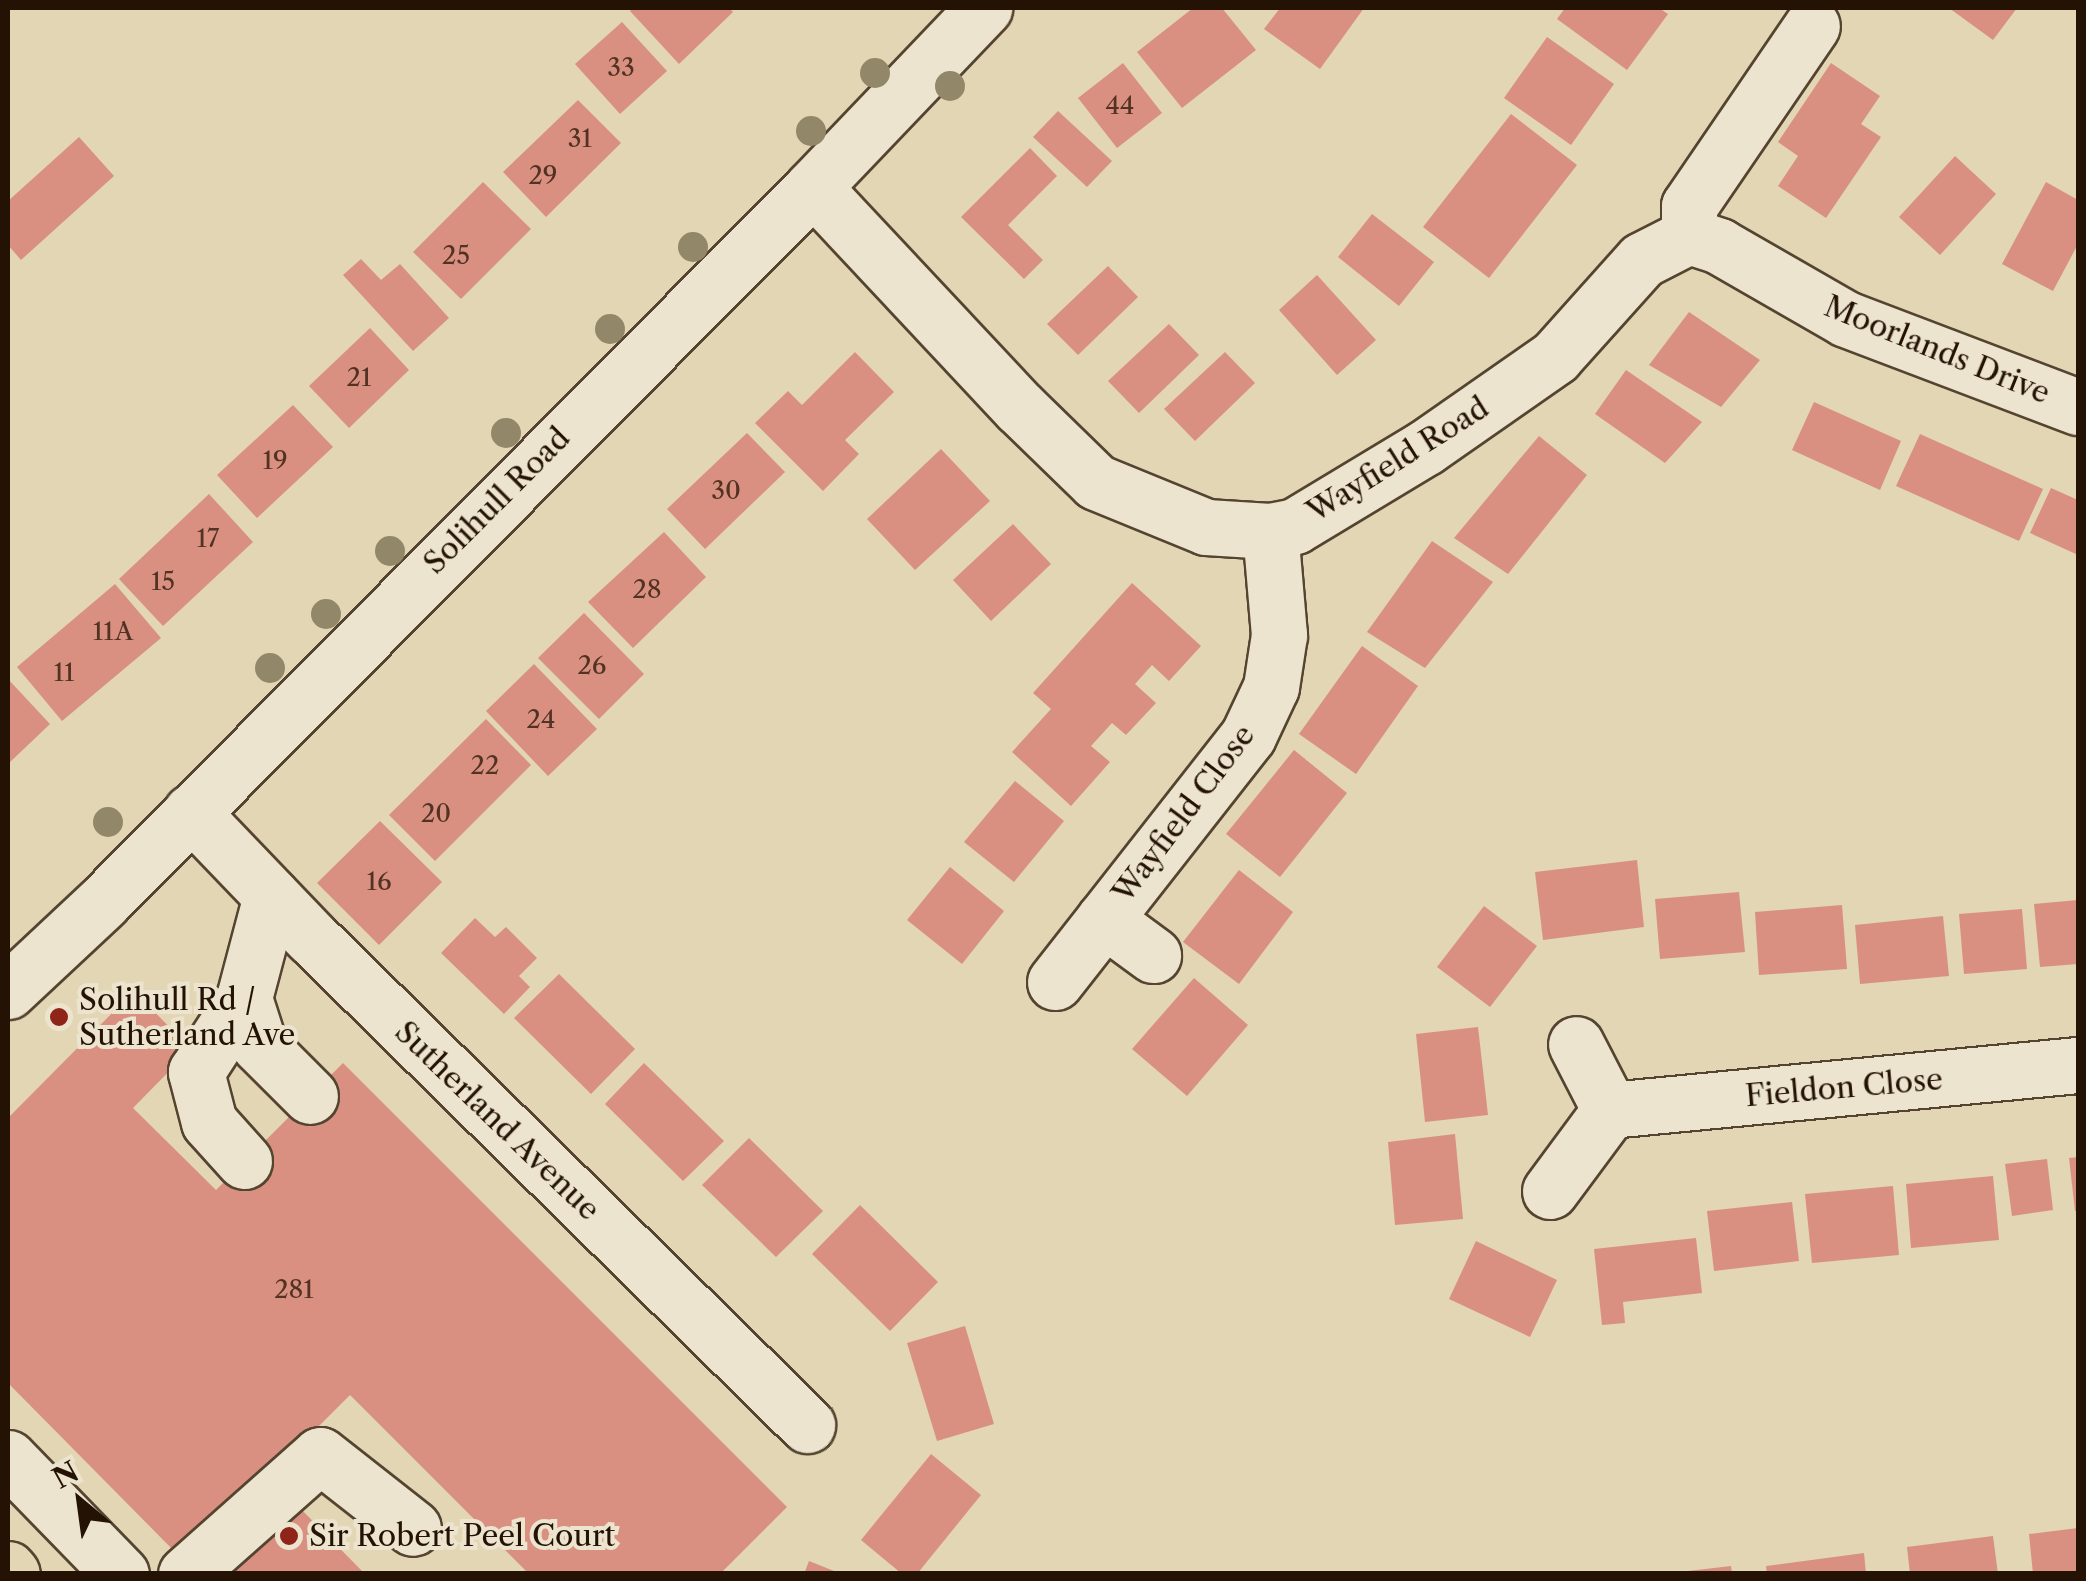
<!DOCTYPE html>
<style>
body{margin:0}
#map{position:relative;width:2086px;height:1581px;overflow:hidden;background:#e2d6b4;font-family:"Libre Caslon Text",serif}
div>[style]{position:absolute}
.building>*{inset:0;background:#d99081}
.roads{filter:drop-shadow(2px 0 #544430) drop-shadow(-2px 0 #544430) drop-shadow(0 2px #544430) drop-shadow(0 -2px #544430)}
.minor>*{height:55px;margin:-27.5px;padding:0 27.5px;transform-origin:27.5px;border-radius:27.5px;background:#ece4ce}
.highway>*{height:55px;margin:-27.5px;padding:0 27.5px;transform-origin:27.5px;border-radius:27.5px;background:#e2d6b4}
.trees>*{width:30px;height:30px;margin:-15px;border-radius:50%;background:#928769}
.dots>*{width:28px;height:28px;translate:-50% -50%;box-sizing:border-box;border:5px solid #ece4ce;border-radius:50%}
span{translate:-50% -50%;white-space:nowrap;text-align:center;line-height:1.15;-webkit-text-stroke:8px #ece4ce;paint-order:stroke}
.number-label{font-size:25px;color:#513223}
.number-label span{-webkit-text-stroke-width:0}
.street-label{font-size:30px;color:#241304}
.poi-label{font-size:30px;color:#241304}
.left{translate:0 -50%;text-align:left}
.frame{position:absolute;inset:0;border:10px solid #241304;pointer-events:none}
.north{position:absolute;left:30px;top:1451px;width:100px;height:100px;-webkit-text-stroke:8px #ece4ce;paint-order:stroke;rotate:331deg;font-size:28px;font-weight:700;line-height:40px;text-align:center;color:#241304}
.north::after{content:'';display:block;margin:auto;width:35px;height:45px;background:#241304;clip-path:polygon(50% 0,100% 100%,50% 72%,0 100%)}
</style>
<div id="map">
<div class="building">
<i style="clip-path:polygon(633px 8px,729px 8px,733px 12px,679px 64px,630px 11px)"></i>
<i style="clip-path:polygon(1193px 8px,1222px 8px,1256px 50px,1182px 108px,1137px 52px)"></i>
<i style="clip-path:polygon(1280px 8px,1364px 8px,1320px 69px,1264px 29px)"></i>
<i style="clip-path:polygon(1565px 8px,1659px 8px,1668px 14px,1627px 70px,1557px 19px)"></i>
<i style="clip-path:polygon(1949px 8px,2017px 8px,1993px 40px)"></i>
<i style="clip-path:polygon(622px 22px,667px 71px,620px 114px,575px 64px)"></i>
<i style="clip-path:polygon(1547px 37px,1614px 84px,1571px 145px,1504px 98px)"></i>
<i style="clip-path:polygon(1123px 63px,1162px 113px,1117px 148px,1078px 98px)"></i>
<i style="clip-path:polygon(1831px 63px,1880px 96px,1861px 124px,1881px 137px,1826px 218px,1778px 186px,1798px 156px,1778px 142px)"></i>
<i style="clip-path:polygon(578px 100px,621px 143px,546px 217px,503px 172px)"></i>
<i style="clip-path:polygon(1058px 111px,1112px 161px,1087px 187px,1033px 137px)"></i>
<i style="clip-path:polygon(1511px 114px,1577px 165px,1489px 278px,1423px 227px)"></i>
<i style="clip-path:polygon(79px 137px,114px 176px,21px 260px,8px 245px,8px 201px)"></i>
<i style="clip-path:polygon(1030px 148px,1057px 176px,1008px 225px,1043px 260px,1024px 279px,961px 217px)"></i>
<i style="clip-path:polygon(1955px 156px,1996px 194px,1940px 255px,1899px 217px)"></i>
<i style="clip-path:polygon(483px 182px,531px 229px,461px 299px,413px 252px)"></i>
<i style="clip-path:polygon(2046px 182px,2078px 200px,2078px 244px,2053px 291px,2002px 264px)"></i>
<i style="clip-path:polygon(1372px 214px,1434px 262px,1399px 306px,1338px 257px)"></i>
<i style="clip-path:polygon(361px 259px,381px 280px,400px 264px,449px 318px,413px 351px,343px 275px)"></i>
<i style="clip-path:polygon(1108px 266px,1138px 297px,1078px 355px,1047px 324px)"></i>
<i style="clip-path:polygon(1317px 275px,1376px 340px,1337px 375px,1279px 310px)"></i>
<i style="clip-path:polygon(1689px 312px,1760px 360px,1721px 407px,1649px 365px)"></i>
<i style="clip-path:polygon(1169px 324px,1199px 355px,1139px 413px,1108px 381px)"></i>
<i style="clip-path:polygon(370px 328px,409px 370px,349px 428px,309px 386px)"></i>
<i style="clip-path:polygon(855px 352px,894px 392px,845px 440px,859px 454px,823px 491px,755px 423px,788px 391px,802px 405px)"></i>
<i style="clip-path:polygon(1225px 352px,1255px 383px,1195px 441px,1164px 409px)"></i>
<i style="clip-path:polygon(1626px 370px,1702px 422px,1665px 463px,1595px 414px)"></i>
<i style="clip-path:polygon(1814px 402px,1901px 441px,1880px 490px,1792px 450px)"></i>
<i style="clip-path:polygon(293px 405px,333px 447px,257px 518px,217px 475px)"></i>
<i style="clip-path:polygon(747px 433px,785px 472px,705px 549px,667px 509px)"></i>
<i style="clip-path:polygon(1920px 434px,2043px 489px,2019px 541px,1896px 486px)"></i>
<i style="clip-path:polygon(1539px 436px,1587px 475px,1508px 574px,1454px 538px)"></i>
<i style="clip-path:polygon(941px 449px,990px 501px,915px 570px,867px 519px)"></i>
<i style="clip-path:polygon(2051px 488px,2078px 500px,2078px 555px,2030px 533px)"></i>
<i style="clip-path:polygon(209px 494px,253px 542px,163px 626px,119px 579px)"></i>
<i style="clip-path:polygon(1013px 524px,1051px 564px,991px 621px,953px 580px)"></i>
<i style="clip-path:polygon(664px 532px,706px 577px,633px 648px,588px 602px)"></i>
<i style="clip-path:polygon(1432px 541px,1493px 582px,1425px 668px,1367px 632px)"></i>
<i style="clip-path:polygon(1132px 583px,1201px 646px,1169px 681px,1152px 665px,1135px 684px,1156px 703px,1126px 735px,1112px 723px,1091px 746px,1110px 762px,1071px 806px,1012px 752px,1051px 709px,1033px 693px)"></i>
<i style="clip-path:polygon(115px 584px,161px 638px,62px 721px,17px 667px)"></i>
<i style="clip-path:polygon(584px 613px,644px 674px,599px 719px,538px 658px)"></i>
<i style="clip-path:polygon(1362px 646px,1418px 686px,1356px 774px,1299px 734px)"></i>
<i style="clip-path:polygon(534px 664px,597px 729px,548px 776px,486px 711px)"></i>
<i style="clip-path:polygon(8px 679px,50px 724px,8px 764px)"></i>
<i style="clip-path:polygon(486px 719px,531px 765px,435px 861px,389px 815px)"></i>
<i style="clip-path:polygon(1294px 750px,1347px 793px,1280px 877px,1226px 834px)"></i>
<i style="clip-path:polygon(1015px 781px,1064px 821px,1014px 882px,964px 842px)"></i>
<i style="clip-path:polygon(380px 821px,442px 882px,379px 945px,317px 883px)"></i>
<i style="clip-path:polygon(1637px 860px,1644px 927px,1543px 940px,1535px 872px)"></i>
<i style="clip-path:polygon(950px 867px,1004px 911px,962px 964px,907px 920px)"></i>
<i style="clip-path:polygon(1239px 870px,1293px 912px,1239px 984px,1183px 942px)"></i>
<i style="clip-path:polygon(1739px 892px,1745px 952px,1660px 959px,1655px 899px)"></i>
<i style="clip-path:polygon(2078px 900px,2078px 964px,2040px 967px,2034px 904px)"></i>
<i style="clip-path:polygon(1842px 905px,1847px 969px,1759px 975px,1755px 912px)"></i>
<i style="clip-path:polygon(1484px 906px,1537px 946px,1490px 1007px,1437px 967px)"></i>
<i style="clip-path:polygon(2022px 909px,2027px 969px,1964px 974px,1959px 914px)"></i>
<i style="clip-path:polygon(1943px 916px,1949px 976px,1860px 984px,1855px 925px)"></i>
<i style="clip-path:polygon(475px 918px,495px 937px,506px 927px,537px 958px,519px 976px,530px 987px,504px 1014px,441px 953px)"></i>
<i style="clip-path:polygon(559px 974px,635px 1049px,591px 1094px,514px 1018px)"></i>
<i style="clip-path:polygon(1194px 978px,1248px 1025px,1187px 1096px,1132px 1049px)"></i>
<i style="clip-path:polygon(134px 991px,191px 1049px,133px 1108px,216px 1190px,343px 1063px,787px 1507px,720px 1574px,529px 1574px,350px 1395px,184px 1561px,8px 1383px,8px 1118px)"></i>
<i style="clip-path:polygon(1478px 1027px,1488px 1115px,1425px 1122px,1416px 1034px)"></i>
<i style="clip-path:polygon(644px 1063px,724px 1141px,683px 1181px,605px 1104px)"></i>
<i style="clip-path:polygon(1455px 1134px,1463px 1219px,1395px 1225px,1388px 1142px)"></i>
<i style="clip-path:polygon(749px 1138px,823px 1211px,776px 1257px,702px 1185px)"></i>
<i style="clip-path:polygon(2078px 1157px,2078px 1211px,2075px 1211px,2069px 1158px)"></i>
<i style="clip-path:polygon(2047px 1159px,2053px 1210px,2012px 1216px,2005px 1164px)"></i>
<i style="clip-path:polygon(1993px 1176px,1999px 1240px,1911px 1248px,1906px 1184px)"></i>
<i style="clip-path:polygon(1893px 1186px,1899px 1255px,1812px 1263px,1805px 1194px)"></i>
<i style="clip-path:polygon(1792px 1202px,1799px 1261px,1714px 1271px,1707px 1211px)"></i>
<i style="clip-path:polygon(860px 1205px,938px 1282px,890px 1331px,812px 1254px)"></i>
<i style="clip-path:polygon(1696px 1238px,1702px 1293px,1623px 1302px,1625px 1323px,1602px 1325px,1594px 1249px)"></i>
<i style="clip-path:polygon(1476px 1241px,1557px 1280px,1530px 1337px,1449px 1299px)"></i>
<i style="clip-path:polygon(965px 1326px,994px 1424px,937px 1441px,907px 1343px)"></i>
<i style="clip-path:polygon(931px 1454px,981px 1495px,917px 1574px,902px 1574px,861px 1540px)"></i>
<i style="clip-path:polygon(290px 1498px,365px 1574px,213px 1574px)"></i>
<i style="clip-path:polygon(2078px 1528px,2078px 1574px,2033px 1574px,2029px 1534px)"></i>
<i style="clip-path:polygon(1993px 1536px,1998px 1574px,1910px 1574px,1907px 1547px)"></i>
<i style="clip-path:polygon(1864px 1553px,1866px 1574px,1767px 1574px,1766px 1566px)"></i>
<i style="clip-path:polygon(809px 1561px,839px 1573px,839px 1574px,804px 1574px)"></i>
<i style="clip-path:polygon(1731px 1566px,1732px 1574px,1688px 1574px,1688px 1571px)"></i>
</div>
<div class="roads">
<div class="minor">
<i style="left:813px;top:187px;width:301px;rotate:46.9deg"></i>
<i style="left:1019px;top:407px;width:107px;rotate:44.2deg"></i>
<i style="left:1096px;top:482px;width:119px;rotate:22.2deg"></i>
<i style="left:1206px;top:527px;width:64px;rotate:3.6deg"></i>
<i style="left:1270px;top:531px;width:25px;rotate:-11deg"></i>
<i style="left:1295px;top:526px;width:153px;rotate:-31.1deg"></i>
<i style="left:1426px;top:447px;width:157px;rotate:-34.9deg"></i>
<i style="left:1555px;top:357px;width:130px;rotate:-48.1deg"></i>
<i style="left:1642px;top:260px;width:53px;rotate:-27.1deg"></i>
<i style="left:1689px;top:236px;width:30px;rotate:-90deg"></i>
<i style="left:1689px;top:206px;width:218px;rotate:-55.7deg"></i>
<i style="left:1689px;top:236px;width:32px;rotate:18deg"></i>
<i style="left:1719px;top:246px;width:146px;rotate:29.9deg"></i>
<i style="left:1846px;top:319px;width:248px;rotate:20.8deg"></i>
<i style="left:191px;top:812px;width:173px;rotate:46.2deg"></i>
<i style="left:311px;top:937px;width:696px;rotate:44.53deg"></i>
<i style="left:1104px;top:919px;width:61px;rotate:36.3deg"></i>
<i style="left:1055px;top:982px;width:313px;rotate:-51.9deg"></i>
<i style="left:1248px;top:736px;width:54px;rotate:-64.9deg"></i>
<i style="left:1271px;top:687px;width:53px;rotate:-81.3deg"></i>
<i style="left:1279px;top:635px;width:104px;rotate:-94.9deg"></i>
<i style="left:8px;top:991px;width:129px;rotate:-43.1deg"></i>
<i style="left:102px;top:903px;width:1009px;rotate:-45.2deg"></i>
<i style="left:813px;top:187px;width:248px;rotate:-46.3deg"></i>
<i style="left:244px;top:998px;width:49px;rotate:72.3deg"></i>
<i style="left:259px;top:1045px;width:72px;rotate:45deg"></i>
<i style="left:1610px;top:1110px;width:470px;rotate:-5.5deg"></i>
<i style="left:244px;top:1161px;width:52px;rotate:-131.9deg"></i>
<i style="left:209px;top:1122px;width:52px;rotate:-104.6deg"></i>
<i style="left:196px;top:1072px;width:88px;rotate:-57deg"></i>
<i style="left:244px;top:998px;width:106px;rotate:-75.2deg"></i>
<i style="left:1550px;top:1191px;width:101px;rotate:-53.5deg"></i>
<i style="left:1610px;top:1110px;width:74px;rotate:-117.3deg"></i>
<i style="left:8px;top:1458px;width:162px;rotate:45.8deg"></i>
<i style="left:186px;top:1574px;width:179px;rotate:-41.6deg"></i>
<i style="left:320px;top:1455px;width:118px;rotate:38.1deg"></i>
</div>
<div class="highway">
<i style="left:8px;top:1569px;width:6px;rotate:51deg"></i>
</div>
</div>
<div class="trees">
<i style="left:875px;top:73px"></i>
<i style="left:950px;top:86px"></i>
<i style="left:811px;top:131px"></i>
<i style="left:693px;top:247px"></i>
<i style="left:610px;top:329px"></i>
<i style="left:506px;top:433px"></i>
<i style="left:390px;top:551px"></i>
<i style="left:326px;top:614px"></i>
<i style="left:270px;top:668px"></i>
<i style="left:108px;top:822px"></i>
</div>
<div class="dots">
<i style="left:59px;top:1017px;background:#8f2418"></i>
<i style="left:289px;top:1536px;background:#8f2418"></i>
</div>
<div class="number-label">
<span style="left:621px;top:68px">33</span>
<span style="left:1120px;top:106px">44</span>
<span style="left:580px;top:139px">31</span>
<span style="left:543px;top:176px">29</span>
<span style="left:456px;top:256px">25</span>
<span style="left:359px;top:378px">21</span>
<span style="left:275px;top:461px">19</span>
<span style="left:726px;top:491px">30</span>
<span style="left:208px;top:539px">17</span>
<span style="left:163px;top:582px">15</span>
<span style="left:647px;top:590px">28</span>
<span style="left:113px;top:632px">11A</span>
<span style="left:592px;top:666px">26</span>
<span style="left:64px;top:673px">11</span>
<span style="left:541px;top:720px">24</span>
<span style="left:485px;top:766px">22</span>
<span style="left:436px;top:814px">20</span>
<span style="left:379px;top:882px">16</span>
<span style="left:294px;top:1290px">281</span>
</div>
<div class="street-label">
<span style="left:1937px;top:350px;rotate:22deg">Moorlands Drive</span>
<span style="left:1398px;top:460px;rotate:-32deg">Wayfield Road</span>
<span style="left:497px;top:501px;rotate:-45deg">Solihull Road</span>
<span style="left:1184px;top:814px;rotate:-53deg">Wayfield Close</span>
<span style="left:1844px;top:1088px;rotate:-5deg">Fieldon Close</span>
<span style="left:497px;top:1121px;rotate:44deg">Sutherland Avenue</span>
</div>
<div class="poi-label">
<span class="left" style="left:79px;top:1017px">Solihull Rd /<br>Sutherland Ave</span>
<span class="left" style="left:309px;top:1536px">Sir Robert Peel Court</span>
</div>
<div class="frame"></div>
<div class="north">N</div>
</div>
